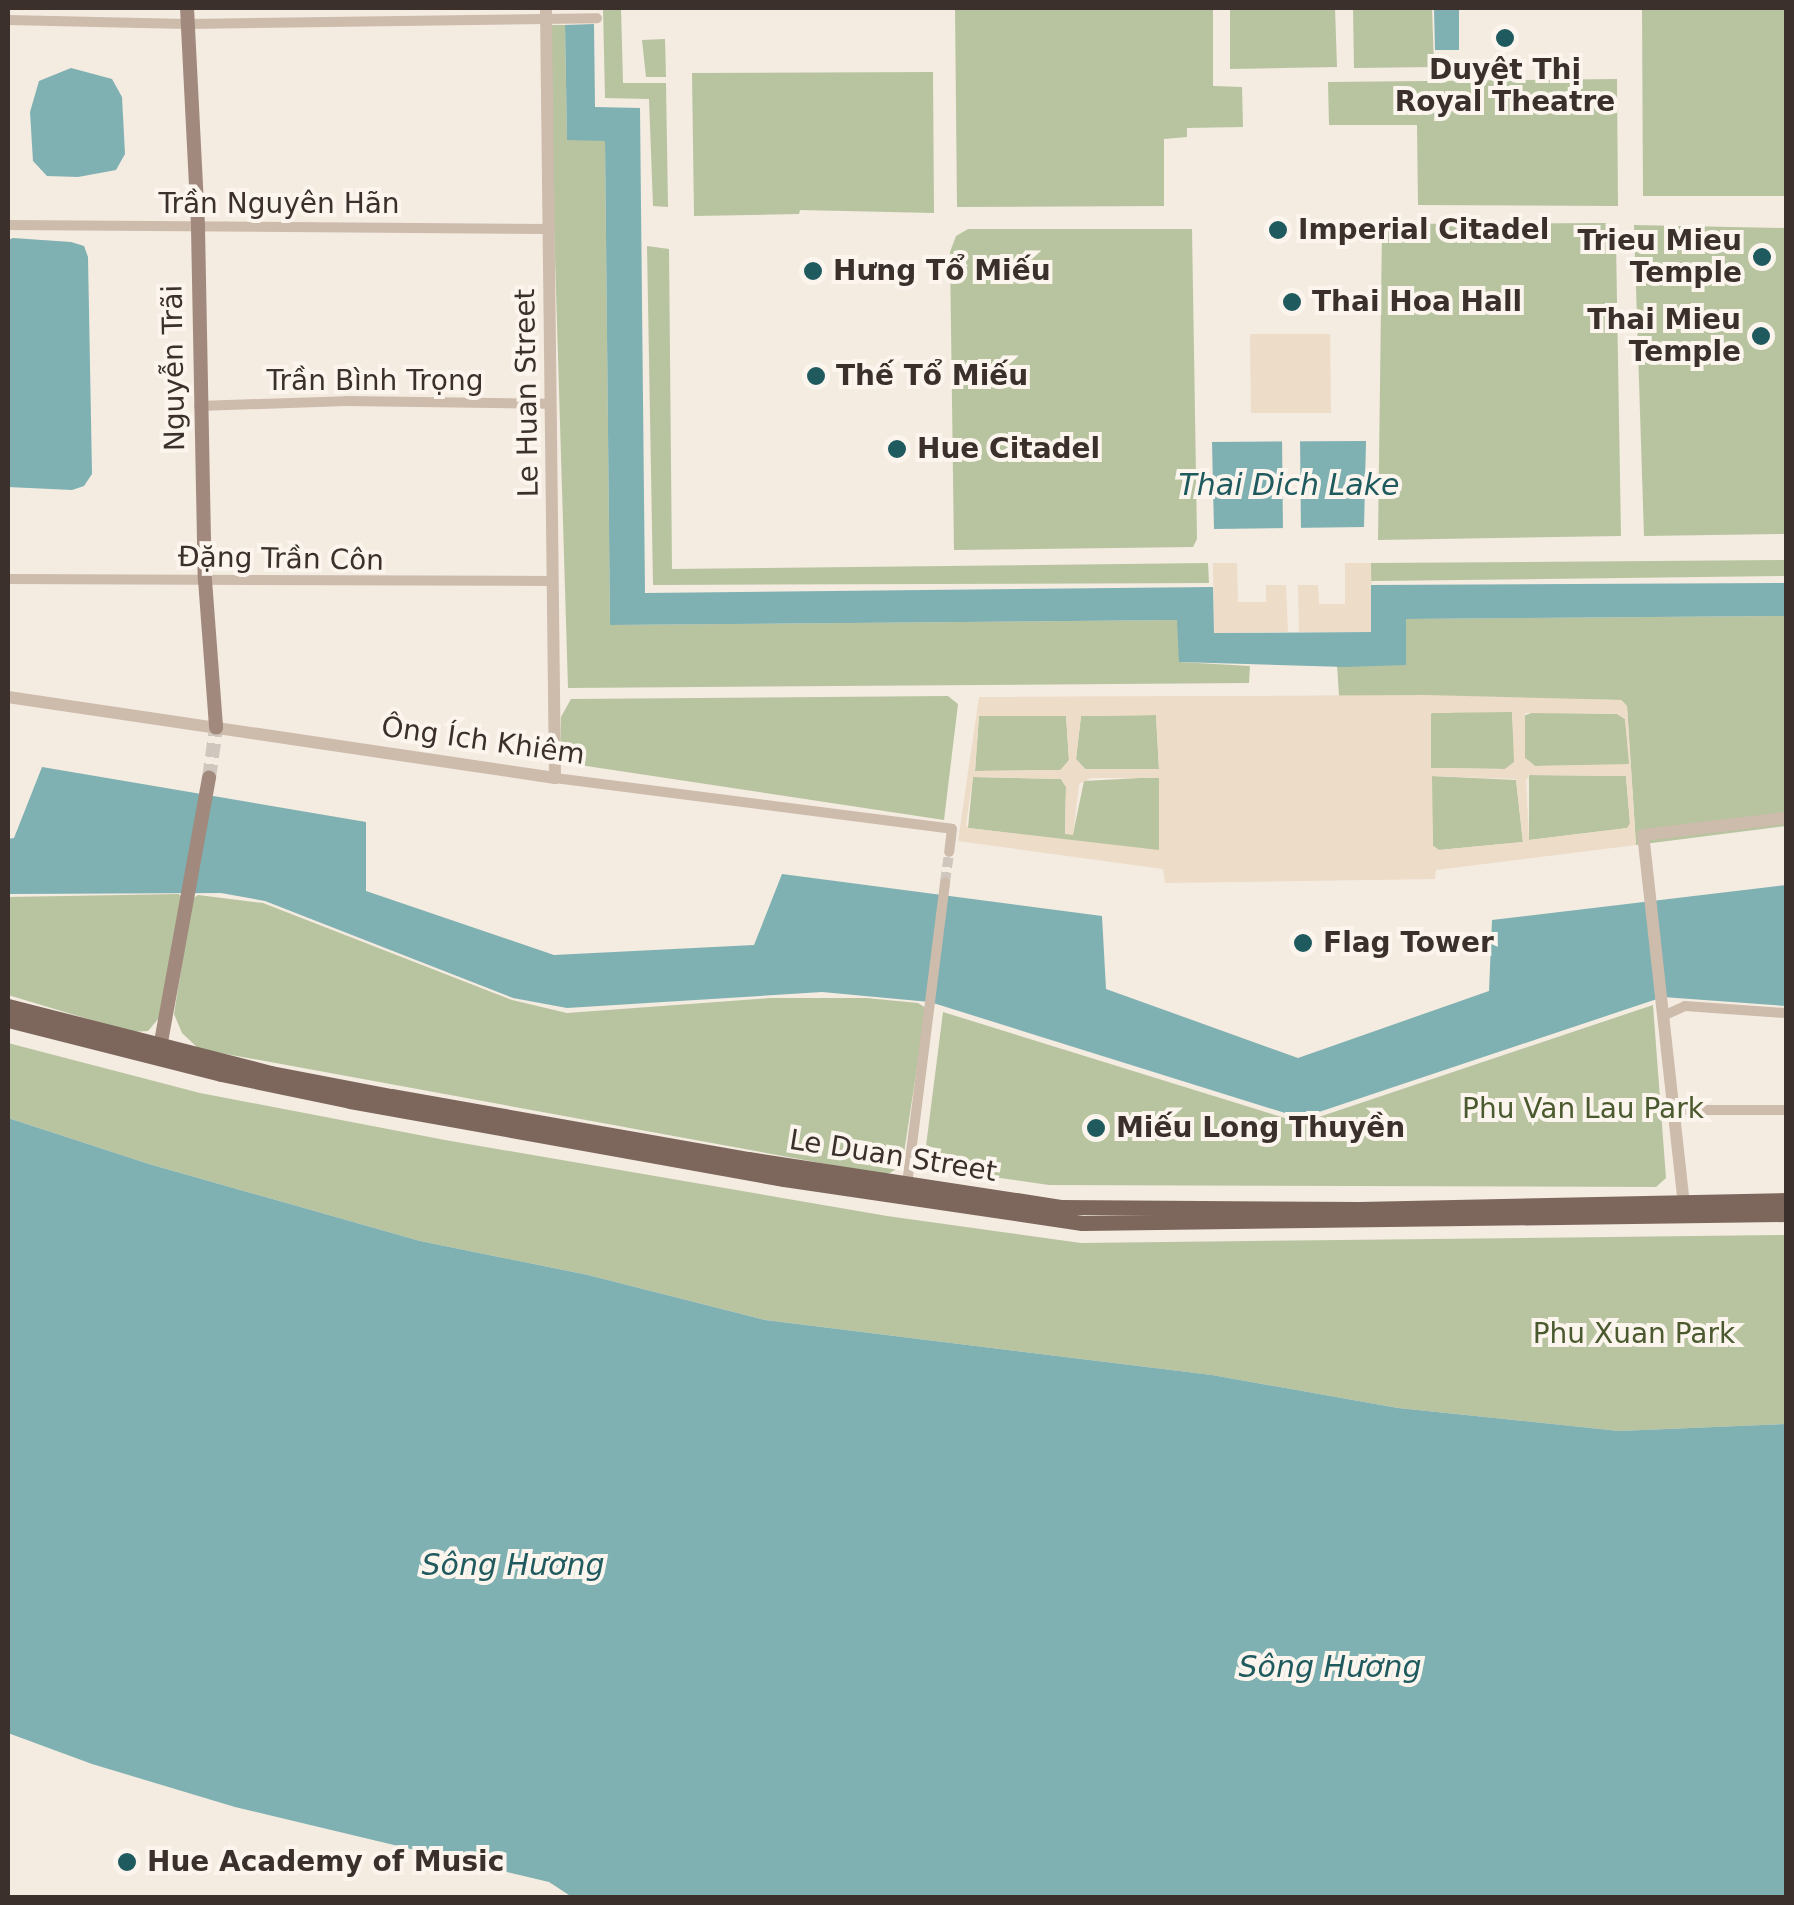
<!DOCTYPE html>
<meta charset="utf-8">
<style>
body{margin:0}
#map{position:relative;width:1794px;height:1905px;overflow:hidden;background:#f4ebe1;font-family:"DejaVu Sans",sans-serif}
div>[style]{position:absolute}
.green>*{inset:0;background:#b8c4a0}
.plaza>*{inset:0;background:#ecdcc8}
.water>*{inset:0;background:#7fb0b2}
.pier>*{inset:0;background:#f4ebe1}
.minor-tunnel>*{height:10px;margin-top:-5px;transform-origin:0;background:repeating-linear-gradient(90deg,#cfc6bd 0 10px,transparent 0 15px)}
.secondary-tunnel>*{height:14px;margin-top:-7px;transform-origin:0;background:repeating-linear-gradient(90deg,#cfc6bd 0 14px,transparent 0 21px)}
.minor>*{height:10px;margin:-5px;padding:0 5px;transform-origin:5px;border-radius:5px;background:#cdbbac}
.tertiary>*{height:12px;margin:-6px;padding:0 6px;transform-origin:6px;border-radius:6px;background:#cdbbac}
.secondary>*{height:14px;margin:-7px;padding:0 7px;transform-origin:7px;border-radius:7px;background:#a18a7d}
.primary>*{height:15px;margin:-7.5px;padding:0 7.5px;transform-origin:7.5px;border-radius:7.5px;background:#7d675c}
.dots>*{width:28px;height:28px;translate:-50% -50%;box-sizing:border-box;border:5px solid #fbf5ee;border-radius:50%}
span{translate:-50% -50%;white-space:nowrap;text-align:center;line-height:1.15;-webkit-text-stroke:8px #fbf5ee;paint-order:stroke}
.poi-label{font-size:28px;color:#3b302b;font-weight:700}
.left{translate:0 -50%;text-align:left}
.right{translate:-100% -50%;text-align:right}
.street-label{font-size:28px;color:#3b302b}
.park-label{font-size:28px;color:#4a5a2e}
.water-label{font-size:30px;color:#1f5a5e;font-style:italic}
.frame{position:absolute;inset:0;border:10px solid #3b302b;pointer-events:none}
</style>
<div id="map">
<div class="green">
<i style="clip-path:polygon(603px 8px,621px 8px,623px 83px,666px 83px,668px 207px,653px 206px,649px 99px,605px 98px)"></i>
<i style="clip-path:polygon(955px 8px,1213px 8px,1213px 86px,1242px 87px,1243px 127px,1187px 128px,1187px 137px,1164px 139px,1164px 206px,957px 207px)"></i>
<i style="clip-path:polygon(1230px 8px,1335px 8px,1337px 67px,1230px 69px)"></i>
<i style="clip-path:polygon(1353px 8px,1432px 8px,1434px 67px,1354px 68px)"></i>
<i style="clip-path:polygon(1642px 8px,1786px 8px,1786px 196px,1643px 196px)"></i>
<i style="clip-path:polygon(548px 25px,565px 25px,567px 139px,605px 140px,610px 625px,1178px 620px,1180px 662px,1250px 666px,1249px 683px,568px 688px)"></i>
<i style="clip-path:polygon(665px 39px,666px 77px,646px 77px,642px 40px)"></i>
<i style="clip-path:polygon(933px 72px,934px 213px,800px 210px,799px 214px,694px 216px,692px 73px)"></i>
<i style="clip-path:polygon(1617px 79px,1618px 206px,1418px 205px,1417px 125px,1329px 125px,1328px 82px)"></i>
<i style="clip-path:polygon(1605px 223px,1614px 228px,1616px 243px,1621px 536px,1378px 540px,1382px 230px,1393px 224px)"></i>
<i style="clip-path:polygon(1634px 225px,1786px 228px,1786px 534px,1644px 536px)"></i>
<i style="clip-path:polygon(968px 229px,1192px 229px,1197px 539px,1193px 547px,954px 550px,950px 252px,956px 236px)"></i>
<i style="clip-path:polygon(647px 246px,669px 249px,672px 569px,1208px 563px,1209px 583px,653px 585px)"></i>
<i style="clip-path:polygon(1786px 560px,1786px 576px,1371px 581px,1371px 563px)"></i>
<i style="clip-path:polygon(1786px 616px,1786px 826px,1636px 845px,1627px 706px,1621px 700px,1339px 696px,1337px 665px,1406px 665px,1405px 619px)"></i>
<i style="clip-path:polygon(948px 696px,958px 704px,944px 820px,560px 762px,561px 717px,571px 699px)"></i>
<i style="clip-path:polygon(1436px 711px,1512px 712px,1515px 762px,1505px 769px,1431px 768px,1429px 715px)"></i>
<i style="clip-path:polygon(1534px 712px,1617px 714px,1625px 719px,1630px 765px,1535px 766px,1525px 758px,1523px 716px)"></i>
<i style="clip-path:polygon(1156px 715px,1159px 769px,1085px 769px,1076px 759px,1081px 716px)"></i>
<i style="clip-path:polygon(979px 716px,1066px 715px,1069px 760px,1061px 770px,975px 771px)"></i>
<i style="clip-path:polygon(1529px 775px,1626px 776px,1630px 823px,1628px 828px,1529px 840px)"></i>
<i style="clip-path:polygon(1431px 776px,1516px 780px,1523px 842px,1439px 850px,1433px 846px)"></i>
<i style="clip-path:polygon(973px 777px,1061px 779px,1066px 787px,1065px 834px,1073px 834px,1084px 781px,1159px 777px,1161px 848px,1157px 851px,968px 828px)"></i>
<i style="clip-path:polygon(178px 894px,183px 897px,159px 1018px,148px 1031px,131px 1032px,8px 995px,8px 897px)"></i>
<i style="clip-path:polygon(198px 895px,263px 903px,512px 1000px,567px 1013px,771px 998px,866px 998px,918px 1003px,926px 1008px,902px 1166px,886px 1175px,199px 1049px,182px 1033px,174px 1014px,192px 899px)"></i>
<i style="clip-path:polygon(1653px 1005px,1666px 1178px,1656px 1187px,1049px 1185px,950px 1171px,925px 1154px,943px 1012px,1301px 1123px)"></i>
<i style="clip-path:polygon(8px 1043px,200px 1093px,445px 1140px,887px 1216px,1081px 1243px,1786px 1235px,1786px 1424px,1619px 1431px,1398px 1408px,1212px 1375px,765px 1320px,588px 1275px,420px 1241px,149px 1164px,8px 1118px)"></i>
</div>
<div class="plaza">
<i style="clip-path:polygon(1250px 334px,1330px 334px,1331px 413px,1251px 413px)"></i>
<i style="clip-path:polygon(1213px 563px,1237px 563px,1238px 602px,1266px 602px,1266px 585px,1286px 585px,1288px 632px,1214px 633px)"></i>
<i style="clip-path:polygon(1345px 563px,1371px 563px,1372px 632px,1299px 632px,1298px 585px,1318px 585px,1319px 604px,1345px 604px)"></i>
<i style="clip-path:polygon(evenodd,1426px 695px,1621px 700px,1627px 706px,1636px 845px,1436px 870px,1435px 879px,1165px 883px,1163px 869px,958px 841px,979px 697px,1426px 695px,1512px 712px,1514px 762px,1505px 769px,1431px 768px,1431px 713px,1512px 712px,1426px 695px,1525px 713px,1617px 714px,1625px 719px,1629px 764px,1535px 766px,1525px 758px,1525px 713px,1426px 695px,1156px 715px,1159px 769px,1085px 769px,1076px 759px,1081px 716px,1156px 715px,1426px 695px,979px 716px,1066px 716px,1069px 761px,1060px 770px,975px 771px,979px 716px,1426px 695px,1530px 775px,1626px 776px,1630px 823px,1627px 828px,1529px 840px,1526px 780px,1530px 775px,1426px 695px,1432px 776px,1516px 779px,1523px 842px,1439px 850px,1433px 846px,1432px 776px,1426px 695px,1091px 778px,1159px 778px,1159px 850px,968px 828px,966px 824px,973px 777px,1061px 779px,1066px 787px,1065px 834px,1073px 835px,1079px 784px,1091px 778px)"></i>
</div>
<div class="water">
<i style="clip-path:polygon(1434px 8px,1459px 8px,1459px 50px,1435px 50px)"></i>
<i style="clip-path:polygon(594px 24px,595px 107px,640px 108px,645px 593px,1213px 587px,1214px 633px,1371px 632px,1371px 585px,1786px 583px,1786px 616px,1406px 619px,1406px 665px,1345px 667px,1179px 662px,1177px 620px,610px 625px,605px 141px,567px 140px,565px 25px)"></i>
<i style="clip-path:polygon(71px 68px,112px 79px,122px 97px,125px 154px,116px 170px,78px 177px,47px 176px,33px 161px,30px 112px,39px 81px)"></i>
<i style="clip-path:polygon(13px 238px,71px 242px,84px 246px,88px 257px,92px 474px,84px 486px,72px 490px,8px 487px,8px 240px)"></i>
<i style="clip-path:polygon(1366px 441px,1364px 527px,1214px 529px,1212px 442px)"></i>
<i style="clip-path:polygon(42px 767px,366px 822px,366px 891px,554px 955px,754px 945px,782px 874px,1102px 916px,1106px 989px,1298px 1058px,1489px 991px,1492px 920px,1786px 885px,1786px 1006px,1663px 997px,1301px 1118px,930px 1002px,822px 992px,567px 1008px,513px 998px,265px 901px,221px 893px,8px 894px,8px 839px,14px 838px)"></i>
<i style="clip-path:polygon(8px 1118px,149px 1164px,420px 1241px,588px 1275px,765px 1320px,1212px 1375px,1398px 1408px,1619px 1431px,1786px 1424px,1786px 1897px,572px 1897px,549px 1882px,235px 1807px,92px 1764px,8px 1733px)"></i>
</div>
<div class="pier">
<i style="clip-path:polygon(1282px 436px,1300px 436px,1301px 533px,1283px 533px)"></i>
</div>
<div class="minor-tunnel">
<i style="left:945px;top:882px;width:30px;rotate:-82deg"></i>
</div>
<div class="secondary-tunnel">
<i style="left:209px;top:778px;width:50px;rotate:-82deg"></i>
</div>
<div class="minor">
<i style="left:8px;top:20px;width:179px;rotate:1.3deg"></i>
<i style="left:187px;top:24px;width:410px;rotate:-0.8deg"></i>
<i style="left:8px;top:225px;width:542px;rotate:0.42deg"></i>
<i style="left:199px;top:406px;width:147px;rotate:-1.9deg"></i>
<i style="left:346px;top:401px;width:205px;rotate:0.8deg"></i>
<i style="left:8px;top:579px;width:545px;rotate:0.21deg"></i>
<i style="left:555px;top:778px;width:400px;rotate:7.3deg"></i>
<i style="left:952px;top:829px;width:23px;rotate:97deg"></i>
<i style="left:1665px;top:1015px;width:22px;rotate:-24deg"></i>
<i style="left:1685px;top:1006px;width:101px;rotate:4deg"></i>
<i style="left:1675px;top:1110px;width:111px"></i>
<i style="left:907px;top:1184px;width:304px;rotate:-82.8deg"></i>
</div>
<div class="tertiary">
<i style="left:8px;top:697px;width:553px;rotate:8.42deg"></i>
<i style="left:555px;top:778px;width:770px;rotate:-90.67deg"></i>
<i style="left:1684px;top:1205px;width:372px;rotate:-96.3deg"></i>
<i style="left:1643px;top:835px;width:144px;rotate:-6.8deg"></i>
</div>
<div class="secondary">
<i style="left:187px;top:8px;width:220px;rotate:87.1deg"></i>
<i style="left:198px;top:228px;width:352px;rotate:88.9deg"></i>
<i style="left:205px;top:580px;width:148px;rotate:85.7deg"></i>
<i style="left:159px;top:1053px;width:280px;rotate:-79.7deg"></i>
</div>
<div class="primary">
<i style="left:8px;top:1006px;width:271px;rotate:14.3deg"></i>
<i style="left:271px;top:1073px;width:122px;rotate:10.9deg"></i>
<i style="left:391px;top:1096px;width:363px;rotate:10deg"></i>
<i style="left:748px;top:1159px;width:316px;rotate:8.7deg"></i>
<i style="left:1060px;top:1207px;width:299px;rotate:0.4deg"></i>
<i style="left:1359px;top:1209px;width:427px;rotate:-1.2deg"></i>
<i style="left:8px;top:1020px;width:220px;rotate:14.2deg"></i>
<i style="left:221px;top:1074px;width:132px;rotate:11.8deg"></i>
<i style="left:350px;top:1101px;width:441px;rotate:10.2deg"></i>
<i style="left:784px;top:1179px;width:301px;rotate:8.4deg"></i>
<i style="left:1082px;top:1223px;width:704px;rotate:-0.73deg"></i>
</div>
<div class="dots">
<i style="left:1505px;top:38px;background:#1f5a5e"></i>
<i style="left:1278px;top:230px;background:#1f5a5e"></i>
<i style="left:1762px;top:257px;background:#1f5a5e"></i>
<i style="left:813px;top:271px;background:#1f5a5e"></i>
<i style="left:1292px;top:302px;background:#1f5a5e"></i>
<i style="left:1761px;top:336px;background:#1f5a5e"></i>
<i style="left:816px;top:376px;background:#1f5a5e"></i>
<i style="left:897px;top:449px;background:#1f5a5e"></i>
<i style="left:1303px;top:943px;background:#1f5a5e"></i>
<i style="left:1096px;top:1128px;background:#1f5a5e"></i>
<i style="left:127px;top:1862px;background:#1f5a5e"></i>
</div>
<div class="poi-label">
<span style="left:1505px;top:86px">Duyệt Thị<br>Royal Theatre</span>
<span class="left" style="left:1298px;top:230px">Imperial Citadel</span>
<span class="right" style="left:1742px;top:257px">Trieu Mieu<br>Temple</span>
<span class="left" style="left:833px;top:271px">Hưng Tổ Miếu</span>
<span class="left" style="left:1312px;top:302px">Thai Hoa Hall</span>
<span class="right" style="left:1741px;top:336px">Thai Mieu<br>Temple</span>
<span class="left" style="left:836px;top:376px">Thế Tổ Miếu</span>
<span class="left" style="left:917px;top:449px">Hue Citadel</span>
<span class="left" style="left:1323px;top:943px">Flag Tower</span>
<span class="left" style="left:1116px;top:1128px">Miếu Long Thuyền</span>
<span class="left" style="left:147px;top:1862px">Hue Academy of Music</span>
</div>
<div class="street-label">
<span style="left:279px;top:204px">Trần Nguyên Hãn</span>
<span style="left:174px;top:368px;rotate:-91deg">Nguyễn Trãi</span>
<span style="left:375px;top:381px">Trần Bình Trọng</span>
<span style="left:527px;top:393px;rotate:-91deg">Le Huan Street</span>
<span style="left:281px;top:559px;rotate:1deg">Đặng Trần Côn</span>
<span style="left:483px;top:741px;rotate:8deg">Ông Ích Khiêm</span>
<span style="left:893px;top:1156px;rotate:9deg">Le Duan Street</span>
</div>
<div class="park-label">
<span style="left:1583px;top:1109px">Phu Van Lau Park</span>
<span style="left:1634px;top:1334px">Phu Xuan Park</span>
</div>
<div class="water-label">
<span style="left:1289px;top:485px">Thai Dich Lake</span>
<span style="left:513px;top:1565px">Sông Hương</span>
<span style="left:1330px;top:1667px">Sông Hương</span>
</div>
<div class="frame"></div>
</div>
